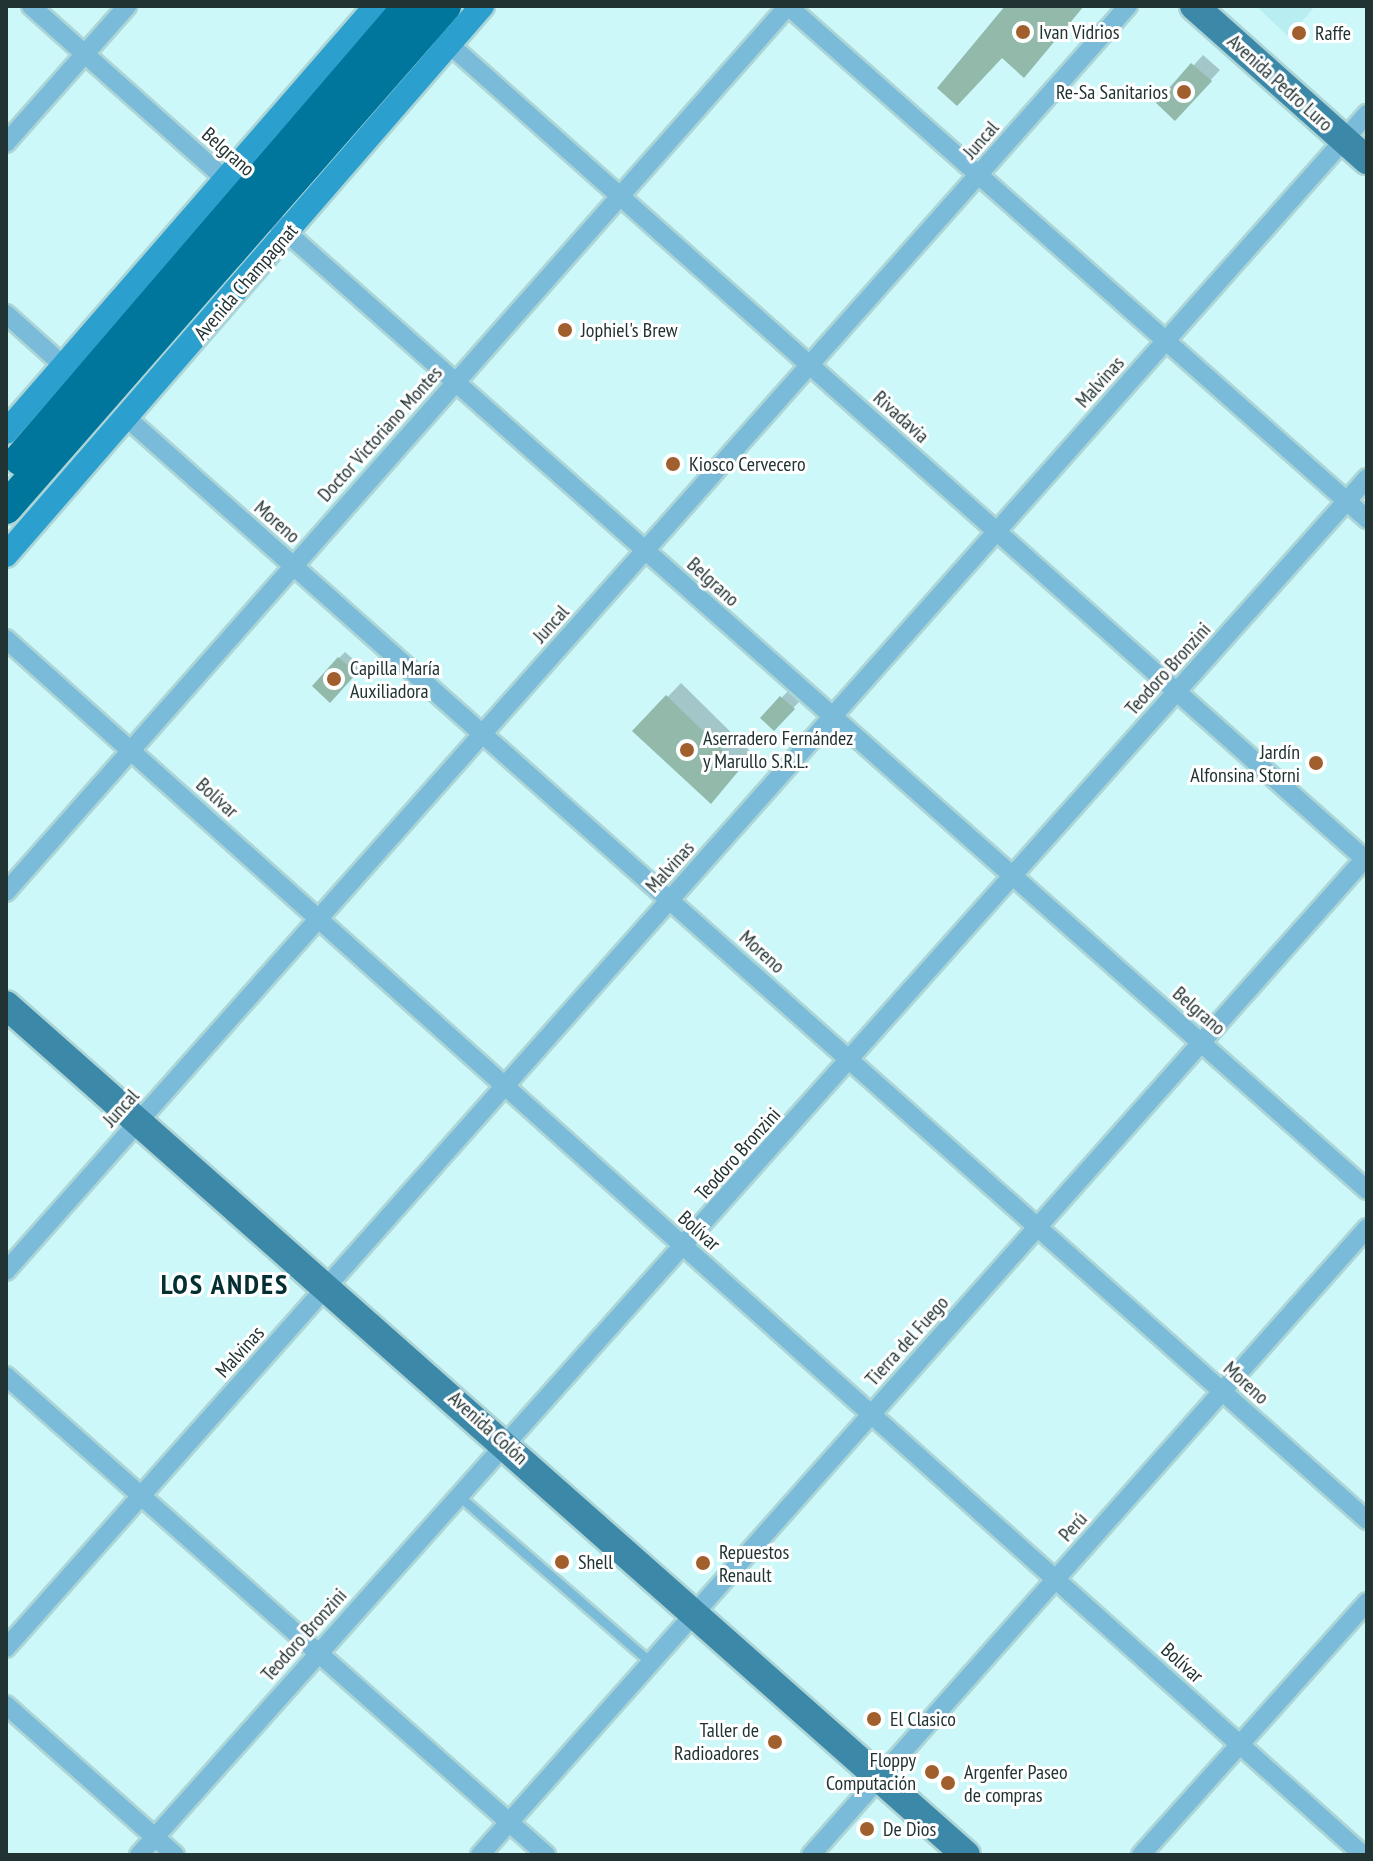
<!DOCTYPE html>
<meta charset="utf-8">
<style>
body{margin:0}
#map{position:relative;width:1373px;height:1861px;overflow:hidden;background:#ccf8fa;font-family:"PT Sans Narrow",sans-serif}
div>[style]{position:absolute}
.built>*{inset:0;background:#b8edf1}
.shadow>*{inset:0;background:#0003}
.building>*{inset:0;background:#93b9ab}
.roads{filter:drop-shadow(2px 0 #add5d6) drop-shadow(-2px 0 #add5d6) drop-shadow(0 2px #add5d6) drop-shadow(0 -2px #add5d6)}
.lane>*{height:9px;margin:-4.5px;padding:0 4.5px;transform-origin:4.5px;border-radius:4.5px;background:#7bbbda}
.street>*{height:18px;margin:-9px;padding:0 9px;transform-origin:9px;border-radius:9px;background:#7bbbda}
.secondary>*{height:24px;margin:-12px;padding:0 12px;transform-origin:12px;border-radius:12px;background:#2ba0cf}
.primary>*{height:28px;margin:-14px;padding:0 14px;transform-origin:14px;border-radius:14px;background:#3c88a9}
.highway>*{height:32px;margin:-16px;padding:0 16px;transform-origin:16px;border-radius:16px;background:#00769d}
.dots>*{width:22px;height:22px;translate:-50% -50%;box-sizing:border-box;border:4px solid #fff;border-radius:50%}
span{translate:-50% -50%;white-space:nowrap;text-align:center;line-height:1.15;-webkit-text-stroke:6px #fff;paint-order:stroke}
.poi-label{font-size:20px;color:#223334}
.left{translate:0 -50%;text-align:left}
.right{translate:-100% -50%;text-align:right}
.street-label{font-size:20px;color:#223334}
.district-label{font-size:28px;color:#042f32;font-weight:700;letter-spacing:2px}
.frame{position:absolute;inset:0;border:8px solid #223334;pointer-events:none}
</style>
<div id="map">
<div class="built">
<i style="clip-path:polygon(1256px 6px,1315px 6px,1289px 37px)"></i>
</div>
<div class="shadow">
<i style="clip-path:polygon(1203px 55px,1220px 70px,1175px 118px,1159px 103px)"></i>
<i style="clip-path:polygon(345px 652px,361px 666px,330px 700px,339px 658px)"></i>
<i style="clip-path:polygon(681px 683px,753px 754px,711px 802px,635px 731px)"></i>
<i style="clip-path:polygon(788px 691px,799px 702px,774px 728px,763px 718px)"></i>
</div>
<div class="building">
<i style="clip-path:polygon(1005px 6px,1084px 6px,1024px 78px,1002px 58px,957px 106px,937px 88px)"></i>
<i style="clip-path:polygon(1191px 63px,1212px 81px,1175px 121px,1156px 103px)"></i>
<i style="clip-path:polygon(338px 657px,357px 673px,330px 703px,312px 686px)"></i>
<i style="clip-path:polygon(666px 695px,741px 768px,711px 804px,632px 731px)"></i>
<i style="clip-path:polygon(780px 696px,795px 709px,774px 731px,760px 718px)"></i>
</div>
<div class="roads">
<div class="lane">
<i style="left:458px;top:1495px;width:256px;rotate:41deg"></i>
</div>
<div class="street">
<i style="left:31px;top:6px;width:273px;rotate:41.7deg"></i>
<i style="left:440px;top:36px;width:1241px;rotate:41.67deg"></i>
<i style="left:6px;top:143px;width:183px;rotate:-48.5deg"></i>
<i style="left:258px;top:207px;width:1482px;rotate:41.55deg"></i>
<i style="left:6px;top:314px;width:79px;rotate:41.9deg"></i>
<i style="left:127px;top:418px;width:1659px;rotate:41.63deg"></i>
<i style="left:6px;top:639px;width:1822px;rotate:41.86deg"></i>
<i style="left:6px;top:892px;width:1182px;rotate:-48.57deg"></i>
<i style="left:788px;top:6px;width:774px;rotate:41.54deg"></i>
<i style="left:6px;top:1271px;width:1691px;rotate:-48.43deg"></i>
<i style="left:6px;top:1376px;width:722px;rotate:41.57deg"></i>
<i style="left:6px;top:1648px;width:2051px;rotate:-48.42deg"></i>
<i style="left:6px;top:1705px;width:226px;rotate:41.6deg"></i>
<i style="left:139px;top:1855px;width:1845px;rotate:-48.27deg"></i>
<i style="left:480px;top:1855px;width:1336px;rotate:-48.4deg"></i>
<i style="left:811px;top:1855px;width:838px;rotate:-48.43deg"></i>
<i style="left:1141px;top:1855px;width:339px;rotate:-48.2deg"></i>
</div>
<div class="secondary">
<i style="left:6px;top:432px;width:564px;rotate:-49.02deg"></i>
<i style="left:6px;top:555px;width:727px;rotate:-49.07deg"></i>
</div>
<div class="primary">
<i style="left:1194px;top:6px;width:232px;rotate:41.7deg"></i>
<i style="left:6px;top:1005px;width:1282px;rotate:41.52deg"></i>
</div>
<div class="highway">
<i style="left:20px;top:459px;width:597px;rotate:-49.35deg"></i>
<i style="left:6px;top:508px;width:667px;rotate:-48.83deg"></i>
</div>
</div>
<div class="dots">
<i style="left:1023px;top:32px;background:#a25f2e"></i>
<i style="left:1299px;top:33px;background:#a25f2e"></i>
<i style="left:1184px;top:92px;background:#a25f2e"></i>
<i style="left:565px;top:330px;background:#a25f2e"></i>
<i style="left:673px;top:464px;background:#a25f2e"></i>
<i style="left:334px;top:679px;background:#a25f2e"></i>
<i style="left:687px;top:750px;background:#a25f2e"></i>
<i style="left:1316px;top:763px;background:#a25f2e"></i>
<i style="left:562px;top:1562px;background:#a25f2e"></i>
<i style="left:703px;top:1563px;background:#a25f2e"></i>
<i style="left:874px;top:1719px;background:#a25f2e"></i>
<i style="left:775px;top:1742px;background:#a25f2e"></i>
<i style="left:932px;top:1772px;background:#a25f2e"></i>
<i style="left:948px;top:1783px;background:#a25f2e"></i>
<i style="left:867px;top:1829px;background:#a25f2e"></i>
</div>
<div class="poi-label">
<span class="left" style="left:1039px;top:32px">Ivan Vidrios</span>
<span class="left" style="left:1315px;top:33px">Raffe</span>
<span class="right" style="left:1168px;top:92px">Re-Sa Sanitarios</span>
<span class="left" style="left:581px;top:330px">Jophiel's Brew</span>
<span class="left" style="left:689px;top:464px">Kiosco Cervecero</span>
<span class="left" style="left:350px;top:680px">Capilla María<br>Auxiliadora</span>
<span class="left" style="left:703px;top:750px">Aserradero Fernández<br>y Marullo S.R.L.</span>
<span class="right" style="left:1300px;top:764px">Jardín<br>Alfonsina Storni</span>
<span class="left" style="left:719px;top:1564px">Repuestos<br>Renault</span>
<span class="left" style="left:578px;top:1562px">Shell</span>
<span class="left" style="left:890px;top:1719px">El Clasico</span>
<span class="right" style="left:759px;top:1742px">Taller de<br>Radioadores</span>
<span class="right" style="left:916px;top:1772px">Floppy<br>Computación</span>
<span class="left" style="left:964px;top:1784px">Argenfer Paseo<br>de compras</span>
<span class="left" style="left:883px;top:1829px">De Dios</span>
</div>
<div class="street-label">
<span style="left:1280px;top:83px;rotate:42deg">Avenida Pedro Luro</span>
<span style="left:981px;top:140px;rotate:-49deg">Juncal</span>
<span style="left:228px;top:152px;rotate:41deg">Belgrano</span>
<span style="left:246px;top:282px;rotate:-49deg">Avenida Champagnat</span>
<span style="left:1100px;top:382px;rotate:-48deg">Malvinas</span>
<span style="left:901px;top:417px;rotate:42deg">Rivadavia</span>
<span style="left:380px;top:434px;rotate:-48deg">Doctor Victoriano Montes</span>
<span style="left:277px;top:522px;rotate:41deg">Moreno</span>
<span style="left:713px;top:582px;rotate:42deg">Belgrano</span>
<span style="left:551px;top:624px;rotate:-48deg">Juncal</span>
<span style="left:1168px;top:669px;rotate:-48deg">Teodoro Bronzini</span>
<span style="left:217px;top:798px;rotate:42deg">Bolívar</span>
<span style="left:670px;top:867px;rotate:-48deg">Malvinas</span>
<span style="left:762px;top:952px;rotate:42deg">Moreno</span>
<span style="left:1199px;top:1011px;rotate:41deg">Belgrano</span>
<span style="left:121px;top:1108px;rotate:-48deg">Juncal</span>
<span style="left:738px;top:1154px;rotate:-48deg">Teodoro Bronzini</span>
<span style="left:699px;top:1231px;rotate:42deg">Bolívar</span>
<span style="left:907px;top:1341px;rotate:-48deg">Tierra del Fuego</span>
<span style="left:240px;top:1352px;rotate:-48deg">Malvinas</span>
<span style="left:1246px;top:1383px;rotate:42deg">Moreno</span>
<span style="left:488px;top:1428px;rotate:42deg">Avenida Colón</span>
<span style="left:1073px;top:1527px;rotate:-48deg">Perú</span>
<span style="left:304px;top:1635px;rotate:-48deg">Teodoro Bronzini</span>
<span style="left:1182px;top:1663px;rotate:42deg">Bolívar</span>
</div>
<div class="district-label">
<span style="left:225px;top:1284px">LOS ANDES</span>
</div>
<div class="frame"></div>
</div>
